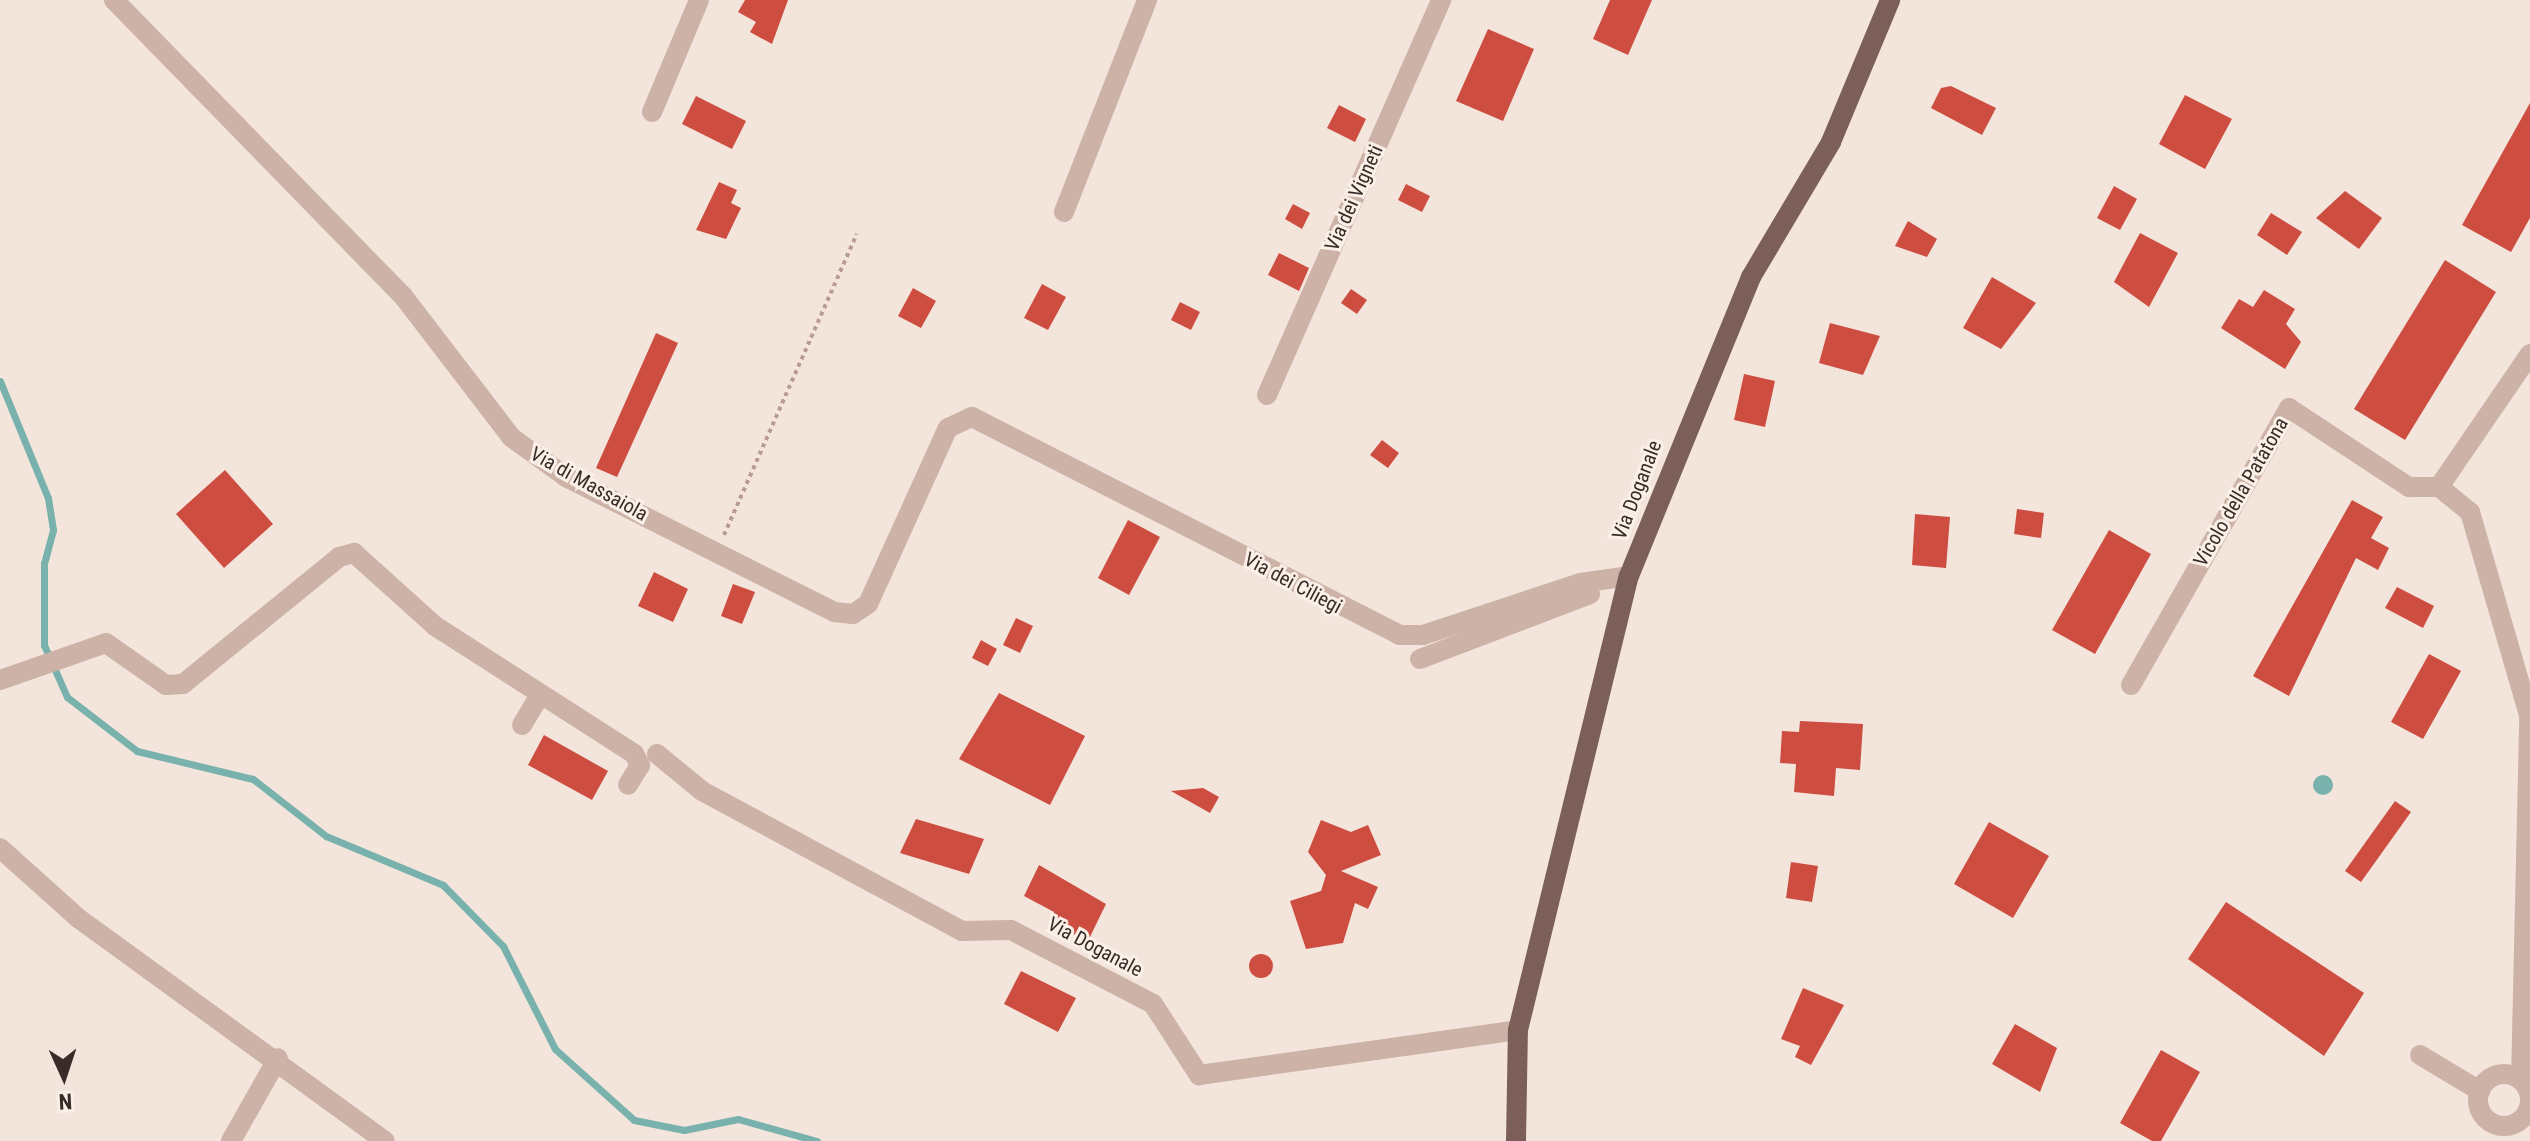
<!DOCTYPE html>
<style>
body{margin:0}
#map{position:relative;width:2530px;height:1141px;overflow:hidden;background:#f3e5dc;font-family:"Roboto Condensed",sans-serif}
div>[style]{position:absolute}
.water>*{inset:0;background:#79b2ad}
.round{border-radius:50%}
.stream>*{height:7px;margin:-3.5px;padding:0 3.5px;transform-origin:3.5px;border-radius:3.5px;background:#79b2ad}
.building>*{inset:0;background:#cd4e40}
.path>*{height:4px;margin-top:-2px;transform-origin:0;background:repeating-linear-gradient(90deg,#b89c91 0 4px,transparent 0 8px)}
.minor>*{height:20px;margin:-10px;padding:0 10px;transform-origin:10px;border-radius:10px;background:#ccb2a7}
.minor>.ring{margin:-10px;padding:0;box-sizing:content-box;background:none;border:20px solid #ccb2a7;border-radius:50%}
.major>*{height:20px;margin:-10px;padding:0 10px;transform-origin:10px;border-radius:10px;background:#7b5f58}
span{translate:-50% -50%;white-space:nowrap;text-align:center;line-height:1.15;-webkit-text-stroke:6px #fbf0e8;paint-order:stroke}
.street-label{font-size:20px;color:#382b28}
.north{position:absolute;left:24px;top:1037px;width:80px;height:80px;-webkit-text-stroke:6px #fbf0e8;paint-order:stroke;rotate:177deg;font-size:22px;font-weight:700;line-height:32px;text-align:center;color:#382b28}
.north::after{content:'';display:block;margin:auto;width:28px;height:36px;background:#382b28;clip-path:polygon(50% 0,100% 100%,50% 72%,0 100%)}
</style>
<div id="map">
<div class="water">
<i class="round" style="left:2313px;top:775px;width:20px;height:20px"></i>
</div>
<div class="stream">
<i style="left:0;top:381px;width:126px;rotate:67.7deg"></i>
<i style="left:48px;top:498px;width:32px;rotate:81deg"></i>
<i style="left:53px;top:530px;width:34px;rotate:105deg"></i>
<i style="left:44px;top:563px;width:82px;rotate:90deg"></i>
<i style="left:44px;top:645px;width:57px;rotate:66.1deg"></i>
<i style="left:67px;top:697px;width:88px;rotate:37.6deg"></i>
<i style="left:137px;top:751px;width:119px;rotate:13.6deg"></i>
<i style="left:253px;top:779px;width:93px;rotate:38deg"></i>
<i style="left:326px;top:836px;width:127px;rotate:22.7deg"></i>
<i style="left:443px;top:885px;width:86px;rotate:45.5deg"></i>
<i style="left:503px;top:946px;width:115px;rotate:63.2deg"></i>
<i style="left:555px;top:1049px;width:106px;rotate:41.9deg"></i>
<i style="left:634px;top:1120px;width:51px;rotate:11.3deg"></i>
<i style="left:684px;top:1130px;width:55px;rotate:-11.5deg"></i>
<i style="left:738px;top:1119px;width:82px;rotate:15.6deg"></i>
</div>
<div class="building">
<i style="clip-path:polygon(745px 0,788px 0,772px 44px,750px 32px,756px 22px,738px 12px)"></i>
<i style="clip-path:polygon(1610px 0,1652px 0,1628px 55px,1593px 39px)"></i>
<i style="clip-path:polygon(1488px 29px,1534px 49px,1503px 121px,1456px 101px)"></i>
<i style="clip-path:polygon(1951px 86px,1996px 108px,1982px 135px,1931px 108px,1941px 88px)"></i>
<i style="clip-path:polygon(2185px 95px,2232px 119px,2205px 169px,2159px 144px)"></i>
<i style="clip-path:polygon(696px 96px,746px 121px,732px 149px,682px 124px)"></i>
<i style="clip-path:polygon(2530px 103px,2530px 218px,2511px 252px,2462px 225px)"></i>
<i style="clip-path:polygon(1339px 105px,1366px 119px,1355px 142px,1327px 128px)"></i>
<i style="clip-path:polygon(719px 182px,737px 190px,731px 203px,741px 208px,726px 239px,696px 230px)"></i>
<i style="clip-path:polygon(1406px 184px,1430px 196px,1422px 212px,1398px 200px)"></i>
<i style="clip-path:polygon(2114px 186px,2137px 199px,2120px 230px,2097px 218px)"></i>
<i style="clip-path:polygon(2345px 191px,2382px 218px,2359px 249px,2316px 218px)"></i>
<i style="clip-path:polygon(1293px 204px,1310px 213px,1302px 229px,1285px 219px)"></i>
<i style="clip-path:polygon(2271px 213px,2302px 232px,2287px 255px,2257px 235px)"></i>
<i style="clip-path:polygon(1908px 221px,1937px 239px,1927px 257px,1895px 246px)"></i>
<i style="clip-path:polygon(2140px 233px,2178px 253px,2149px 307px,2114px 282px)"></i>
<i style="clip-path:polygon(1279px 253px,1309px 268px,1299px 291px,1268px 275px)"></i>
<i style="clip-path:polygon(2445px 260px,2496px 292px,2405px 440px,2354px 409px)"></i>
<i style="clip-path:polygon(1992px 277px,2036px 303px,2001px 349px,1963px 328px)"></i>
<i style="clip-path:polygon(1042px 284px,1066px 297px,1048px 330px,1024px 318px)"></i>
<i style="clip-path:polygon(913px 288px,936px 301px,921px 328px,898px 316px)"></i>
<i style="clip-path:polygon(1351px 289px,1367px 300px,1357px 314px,1341px 303px)"></i>
<i style="clip-path:polygon(2264px 290px,2295px 309px,2286px 324px,2301px 342px,2285px 369px,2221px 328px,2239px 299px,2253px 307px)"></i>
<i style="clip-path:polygon(1180px 302px,1200px 312px,1191px 330px,1171px 320px)"></i>
<i style="clip-path:polygon(1830px 323px,1880px 336px,1863px 375px,1819px 363px)"></i>
<i style="clip-path:polygon(656px 333px,678px 343px,617px 477px,596px 468px)"></i>
<i style="clip-path:polygon(1744px 374px,1775px 381px,1765px 427px,1734px 420px)"></i>
<i style="clip-path:polygon(1382px 440px,1399px 453px,1388px 468px,1370px 455px)"></i>
<i style="clip-path:polygon(225px 470px,273px 524px,224px 568px,176px 514px)"></i>
<i style="clip-path:polygon(2352px 500px,2383px 517px,2371px 538px,2389px 548px,2378px 570px,2356px 558px,2289px 696px,2253px 676px)"></i>
<i style="clip-path:polygon(2017px 509px,2044px 513px,2041px 538px,2014px 534px)"></i>
<i style="clip-path:polygon(1915px 514px,1950px 517px,1946px 568px,1912px 565px)"></i>
<i style="clip-path:polygon(1128px 520px,1160px 537px,1129px 595px,1098px 578px)"></i>
<i style="clip-path:polygon(2109px 530px,2151px 554px,2095px 654px,2052px 630px)"></i>
<i style="clip-path:polygon(654px 572px,688px 589px,673px 622px,638px 606px)"></i>
<i style="clip-path:polygon(733px 584px,755px 592px,742px 624px,721px 616px)"></i>
<i style="clip-path:polygon(2397px 587px,2434px 606px,2423px 628px,2385px 608px)"></i>
<i style="clip-path:polygon(1016px 618px,1033px 626px,1020px 653px,1003px 645px)"></i>
<i style="clip-path:polygon(981px 640px,997px 649px,988px 666px,972px 658px)"></i>
<i style="clip-path:polygon(2429px 654px,2461px 671px,2423px 739px,2391px 722px)"></i>
<i style="clip-path:polygon(999px 693px,1085px 736px,1050px 805px,959px 759px)"></i>
<i style="clip-path:polygon(1800px 721px,1863px 724px,1860px 770px,1836px 768px,1834px 796px,1794px 792px,1796px 764px,1780px 763px,1782px 731px,1799px 732px)"></i>
<i style="clip-path:polygon(544px 735px,608px 771px,592px 800px,528px 765px)"></i>
<i style="clip-path:polygon(1203px 788px,1219px 797px,1210px 813px,1171px 791px)"></i>
<i style="clip-path:polygon(2395px 801px,2411px 812px,2361px 882px,2345px 871px)"></i>
<i style="clip-path:polygon(916px 819px,984px 839px,969px 874px,900px 853px)"></i>
<i style="clip-path:polygon(1321px 820px,1351px 832px,1368px 825px,1381px 855px,1341px 871px,1378px 887px,1368px 909px,1355px 903px,1343px 943px,1306px 949px,1290px 901px,1321px 891px,1326px 875px,1308px 852px)"></i>
<i style="clip-path:polygon(1989px 822px,2049px 856px,2013px 918px,1954px 884px)"></i>
<i style="clip-path:polygon(1791px 862px,1818px 866px,1812px 902px,1786px 898px)"></i>
<i style="clip-path:polygon(1039px 865px,1106px 904px,1088px 941px,1049px 922px,1054px 912px,1024px 896px)"></i>
<i style="clip-path:polygon(2226px 902px,2364px 993px,2324px 1056px,2188px 959px)"></i>
<i class="round" style="left:1249px;top:954px;width:24px;height:24px"></i>
<i style="clip-path:polygon(1021px 971px,1076px 998px,1058px 1032px,1004px 1004px)"></i>
<i style="clip-path:polygon(1803px 988px,1844px 1005px,1811px 1065px,1795px 1057px,1800px 1046px,1781px 1039px)"></i>
<i style="clip-path:polygon(2015px 1024px,2057px 1048px,2040px 1092px,1992px 1064px)"></i>
<i style="clip-path:polygon(2161px 1050px,2200px 1072px,2161px 1141px,2152px 1141px,2120px 1123px)"></i>
</div>
<div class="path">
<i style="left:724px;top:535px;width:329px;rotate:-66.2deg"></i>
</div>
<div class="minor">
<i style="left:114px;top:0;width:414px;rotate:45.7deg"></i>
<i style="left:403px;top:296px;width:178px;rotate:52.5deg"></i>
<i style="left:511px;top:437px;width:68px;rotate:36deg"></i>
<i style="left:566px;top:477px;width:300px;rotate:26.7deg"></i>
<i style="left:834px;top:612px;width:19px;rotate:6deg"></i>
<i style="left:853px;top:614px;width:18px;rotate:-34deg"></i>
<i style="left:868px;top:604px;width:193px;rotate:-65.6deg"></i>
<i style="left:948px;top:428px;width:26px;rotate:-25deg"></i>
<i style="left:972px;top:417px;width:479px;rotate:27deg"></i>
<i style="left:1399px;top:635px;width:24px"></i>
<i style="left:1423px;top:635px;width:165px;rotate:-18.3deg"></i>
<i style="left:1580px;top:583px;width:49px;rotate:-8.1deg"></i>
<i style="left:652px;top:112px;width:121px;rotate:-67.2deg"></i>
<i style="left:1064px;top:212px;width:228px;rotate:-68.6deg"></i>
<i style="left:2530px;top:354px;width:161px;rotate:124.4deg"></i>
<i style="left:2439px;top:487px;width:40px;rotate:39deg"></i>
<i style="left:2470px;top:512px;width:215px;rotate:73.8deg"></i>
<i style="left:1267px;top:395px;width:432px;rotate:-66.2deg"></i>
<i style="left:1420px;top:659px;width:182px;rotate:-20.9deg"></i>
<i style="left:0;top:680px;width:112px;rotate:-19.2deg"></i>
<i style="left:106px;top:643px;width:73px;rotate:35deg"></i>
<i style="left:166px;top:685px;width:17px;rotate:-3deg"></i>
<i style="left:183px;top:684px;width:201px;rotate:-39.1deg"></i>
<i style="left:339px;top:557px;width:16px;rotate:-15deg"></i>
<i style="left:354px;top:553px;width:109px;rotate:42deg"></i>
<i style="left:435px;top:626px;width:237px;rotate:32.7deg"></i>
<i style="left:634px;top:754px;width:13px;rotate:61deg"></i>
<i style="left:640px;top:765px;width:23px;rotate:121deg"></i>
<i style="left:2131px;top:685px;width:319px;rotate:-60.3deg"></i>
<i style="left:2289px;top:408px;width:144px;rotate:33.4deg"></i>
<i style="left:2409px;top:487px;width:30px"></i>
<i style="left:522px;top:725px;width:35px;rotate:-59deg"></i>
<i style="left:657px;top:754px;width:58px;rotate:39.4deg"></i>
<i style="left:702px;top:791px;width:295px;rotate:28.3deg"></i>
<i style="left:962px;top:931px;width:49px;rotate:-1.2deg"></i>
<i style="left:1011px;top:930px;width:160px;rotate:27.5deg"></i>
<i style="left:1153px;top:1004px;width:85px;rotate:57.1deg"></i>
<i style="left:1199px;top:1075px;width:322px;rotate:-8deg"></i>
<i style="left:0;top:848px;width:105px;rotate:41.9deg"></i>
<i style="left:78px;top:918px;width:379px;rotate:36deg"></i>
<i style="left:2420px;top:1055px;width:70px;rotate:31deg"></i>
<i class="ring" style="left:2478px;top:1074px;width:32px;height:32px"></i>
<i style="left:2521px;top:1080px;width:363px;rotate:-88.7deg"></i>
<i style="left:231px;top:1141px;width:95px;rotate:-60.5deg"></i>
</div>
<div class="major">
<i style="left:1516px;top:1141px;width:111px;rotate:-89deg"></i>
<i style="left:1518px;top:1030px;width:467px;rotate:-76.3deg"></i>
<i style="left:1629px;top:576px;width:323px;rotate:-67.8deg"></i>
<i style="left:1751px;top:277px;width:157px;rotate:-59.3deg"></i>
<i style="left:1831px;top:142px;width:154px;rotate:-67.4deg"></i>
</div>
<div class="street-label">
<span style="left:1354px;top:198px;rotate:-66deg">Via dei Vigneti</span>
<span style="left:589px;top:484px;rotate:29deg">Via di Massaiola</span>
<span style="left:1637px;top:490px;rotate:-69deg">Via Doganale</span>
<span style="left:2241px;top:492px;rotate:-60deg">Vicolo della Patatona</span>
<span style="left:1293px;top:583px;rotate:28deg">Via dei Ciliegi</span>
<span style="left:1095px;top:947px;rotate:28deg">Via Doganale</span>
</div>
<div class="north">N</div>
</div>
